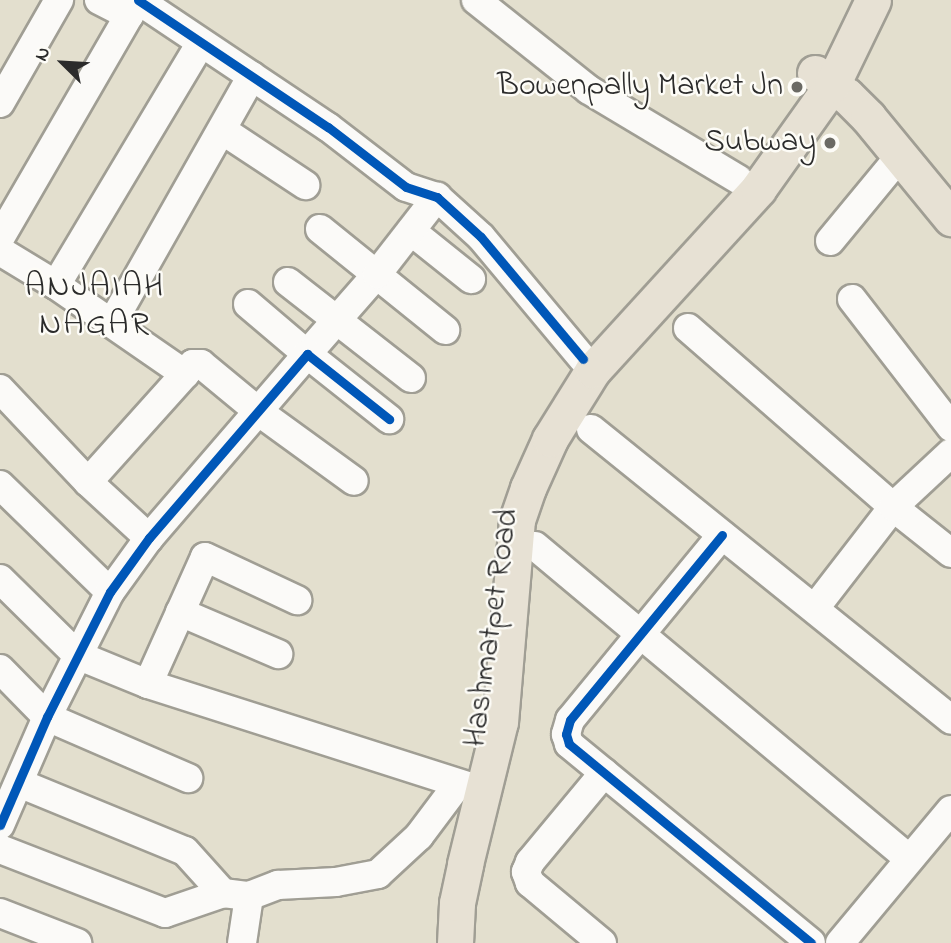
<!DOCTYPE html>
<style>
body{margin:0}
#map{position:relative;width:951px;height:943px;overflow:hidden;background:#e3dfce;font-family:"Indie Flower",sans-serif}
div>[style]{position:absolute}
.roads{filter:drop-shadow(2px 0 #a09e94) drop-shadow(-2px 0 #a09e94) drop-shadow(0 2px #a09e94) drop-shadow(0 -2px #a09e94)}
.minor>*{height:28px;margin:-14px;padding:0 14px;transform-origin:14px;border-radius:14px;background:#fbfaf8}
.major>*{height:35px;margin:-17.5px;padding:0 17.5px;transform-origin:17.5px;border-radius:17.5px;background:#e7e1d4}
.cycleway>*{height:9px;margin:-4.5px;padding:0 4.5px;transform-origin:4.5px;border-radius:4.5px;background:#0057b8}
.dots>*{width:19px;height:19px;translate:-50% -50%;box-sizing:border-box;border:4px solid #fdfcf7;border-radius:50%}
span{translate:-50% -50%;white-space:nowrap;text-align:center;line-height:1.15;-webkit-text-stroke:5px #fdfcf7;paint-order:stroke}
.poi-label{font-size:32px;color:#2b2b2b}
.right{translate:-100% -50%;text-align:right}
.street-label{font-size:32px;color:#2b2b2b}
.neighbourhood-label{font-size:33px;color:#2b2b2b;letter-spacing:2px}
.north{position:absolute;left:28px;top:28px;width:70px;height:70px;-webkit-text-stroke:5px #fdfcf7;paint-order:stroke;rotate:294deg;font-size:19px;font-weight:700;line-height:28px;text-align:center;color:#2b2b2b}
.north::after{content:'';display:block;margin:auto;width:24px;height:32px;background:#2b2b2b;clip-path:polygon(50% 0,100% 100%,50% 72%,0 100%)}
</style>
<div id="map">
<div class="roads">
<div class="minor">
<i style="left:99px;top:0;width:34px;rotate:27deg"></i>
<i style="left:138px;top:0;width:229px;rotate:33.8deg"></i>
<i style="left:328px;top:127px;width:98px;rotate:37.6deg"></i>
<i style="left:406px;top:187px;width:33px;rotate:18deg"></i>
<i style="left:437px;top:197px;width:59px;rotate:42.3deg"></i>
<i style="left:481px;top:237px;width:159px;rotate:50.1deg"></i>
<i style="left:476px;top:0;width:144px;rotate:38.5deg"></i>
<i style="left:589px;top:90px;width:174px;rotate:30.9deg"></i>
<i style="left:0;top:103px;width:119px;rotate:-60.2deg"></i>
<i style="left:222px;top:130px;width:100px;rotate:33.5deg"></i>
<i style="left:320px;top:229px;width:161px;rotate:38.9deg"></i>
<i style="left:411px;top:231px;width:77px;rotate:38.7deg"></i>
<i style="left:0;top:238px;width:275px;rotate:-59.9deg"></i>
<i style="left:830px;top:241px;width:112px;rotate:-50.5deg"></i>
<i style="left:0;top:251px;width:66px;rotate:31.3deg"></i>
<i style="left:56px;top:285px;width:157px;rotate:34.6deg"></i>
<i style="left:185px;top:374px;width:13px;rotate:-51deg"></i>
<i style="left:193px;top:364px;width:8px"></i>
<i style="left:201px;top:364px;width:75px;rotate:39.6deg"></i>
<i style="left:259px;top:412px;width:117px;rotate:36deg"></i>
<i style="left:288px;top:282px;width:156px;rotate:38deg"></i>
<i style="left:56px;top:285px;width:282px;rotate:-59.1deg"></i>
<i style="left:852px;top:299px;width:162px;rotate:52.3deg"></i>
<i style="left:248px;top:304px;width:77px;rotate:40.3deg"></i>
<i style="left:307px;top:354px;width:106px;rotate:-48.8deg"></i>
<i style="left:377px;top:274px;width:98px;rotate:-52.1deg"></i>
<i style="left:112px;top:323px;width:284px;rotate:-60.5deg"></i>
<i style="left:688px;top:328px;width:272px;rotate:41.1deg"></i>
<i style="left:893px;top:507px;width:74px;rotate:38.4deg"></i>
<i style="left:0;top:389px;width:128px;rotate:46.6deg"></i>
<i style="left:88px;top:482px;width:83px;rotate:42.6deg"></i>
<i style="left:591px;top:429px;width:463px;rotate:38.9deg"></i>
<i style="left:88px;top:482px;width:145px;rotate:-48.1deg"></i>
<i style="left:0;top:485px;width:153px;rotate:44.2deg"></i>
<i style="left:722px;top:535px;width:239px;rotate:129.4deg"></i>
<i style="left:570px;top:720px;width:15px;rotate:106deg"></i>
<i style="left:566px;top:734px;width:10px;rotate:73deg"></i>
<i style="left:569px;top:744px;width:313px;rotate:39.4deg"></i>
<i style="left:535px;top:546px;width:488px;rotate:39.9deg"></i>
<i style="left:0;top:579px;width:108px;rotate:44.6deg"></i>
<i style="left:77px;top:655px;width:77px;rotate:22.2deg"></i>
<i style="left:148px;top:684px;width:353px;rotate:17.7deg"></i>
<i style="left:815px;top:608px;width:128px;rotate:-52.3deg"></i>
<i style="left:893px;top:507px;width:79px;rotate:-43deg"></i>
<i style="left:180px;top:612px;width:107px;rotate:23.2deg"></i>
<i style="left:0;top:669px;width:67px;rotate:45.6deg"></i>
<i style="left:47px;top:717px;width:154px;rotate:23.4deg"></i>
<i style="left:148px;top:684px;width:139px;rotate:-65.8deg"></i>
<i style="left:205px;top:557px;width:102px;rotate:25.1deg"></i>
<i style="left:19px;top:783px;width:179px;rotate:22.3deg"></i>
<i style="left:185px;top:851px;width:57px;rotate:47.9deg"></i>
<i style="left:0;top:825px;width:118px;rotate:-66.5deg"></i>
<i style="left:47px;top:717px;width:140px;rotate:-63.3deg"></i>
<i style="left:110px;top:592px;width:67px;rotate:-54.2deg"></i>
<i style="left:149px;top:538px;width:243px;rotate:-49.3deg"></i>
<i style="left:307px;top:354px;width:105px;rotate:38.4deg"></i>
<i style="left:0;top:849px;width:177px;rotate:21.2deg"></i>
<i style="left:165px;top:913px;width:61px;rotate:-19deg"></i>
<i style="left:223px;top:893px;width:26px;rotate:7deg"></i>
<i style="left:0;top:913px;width:83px;rotate:21.3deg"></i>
<i style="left:242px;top:943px;width:48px;rotate:-81.5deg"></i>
<i style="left:249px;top:896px;width:31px;rotate:-21deg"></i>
<i style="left:278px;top:885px;width:58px;rotate:-3deg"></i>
<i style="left:336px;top:882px;width:43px;rotate:-10.8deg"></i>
<i style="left:378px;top:874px;width:56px;rotate:-42.8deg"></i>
<i style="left:419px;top:836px;width:65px;rotate:-53.1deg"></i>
<i style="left:602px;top:943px;width:94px;rotate:-140.2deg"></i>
<i style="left:530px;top:883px;width:12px;rotate:-110deg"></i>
<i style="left:526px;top:872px;width:11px;rotate:-68deg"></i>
<i style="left:530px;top:862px;width:116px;rotate:-50.3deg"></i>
<i style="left:840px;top:943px;width:173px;rotate:-50.2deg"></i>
</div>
<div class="major">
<i style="left:815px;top:73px;width:39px;rotate:36deg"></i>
<i style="left:847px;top:96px;width:30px;rotate:45deg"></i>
<i style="left:868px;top:117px;width:131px;rotate:50.6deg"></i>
<i style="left:455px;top:943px;width:40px;rotate:-87.1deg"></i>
<i style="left:457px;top:903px;width:40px;rotate:-78deg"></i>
<i style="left:465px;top:864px;width:146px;rotate:-76.2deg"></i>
<i style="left:500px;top:722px;width:203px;rotate:-85.2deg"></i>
<i style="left:517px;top:520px;width:34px;rotate:-71deg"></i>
<i style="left:528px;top:488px;width:54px;rotate:-65.8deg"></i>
<i style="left:550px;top:439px;width:81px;rotate:-58.1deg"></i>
<i style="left:593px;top:370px;width:245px;rotate:-47.6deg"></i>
<i style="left:758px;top:189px;width:128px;rotate:-54.6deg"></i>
<i style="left:832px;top:85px;width:94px;rotate:-64.2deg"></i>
</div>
</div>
<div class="cycleway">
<i style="left:138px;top:0;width:229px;rotate:33.8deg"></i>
<i style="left:328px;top:127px;width:98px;rotate:37.6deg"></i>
<i style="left:406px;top:187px;width:33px;rotate:18deg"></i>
<i style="left:437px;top:197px;width:59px;rotate:42.3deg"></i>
<i style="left:481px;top:237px;width:159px;rotate:50.1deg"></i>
<i style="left:722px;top:535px;width:239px;rotate:129.4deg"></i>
<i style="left:570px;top:720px;width:15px;rotate:106deg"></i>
<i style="left:566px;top:734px;width:10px;rotate:73deg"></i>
<i style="left:569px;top:744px;width:313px;rotate:39.4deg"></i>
<i style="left:0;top:825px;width:118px;rotate:-66.5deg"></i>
<i style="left:47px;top:717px;width:140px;rotate:-63.3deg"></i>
<i style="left:110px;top:592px;width:67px;rotate:-54.2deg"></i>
<i style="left:149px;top:538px;width:243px;rotate:-49.3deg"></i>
<i style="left:307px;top:354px;width:105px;rotate:38.4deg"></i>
</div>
<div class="dots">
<i style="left:797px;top:87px;background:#6b6a64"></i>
<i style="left:830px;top:143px;background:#6b6a64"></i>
</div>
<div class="poi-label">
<span class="right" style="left:783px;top:87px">Bowenpally Market Jn</span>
<span class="right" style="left:816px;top:143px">Subway</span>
</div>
<div class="street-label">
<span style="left:493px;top:628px;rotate:-82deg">Hashmatpet Road</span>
</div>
<div class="neighbourhood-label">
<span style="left:95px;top:307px">ANJAIAH<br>NAGAR</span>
</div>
<div class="north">N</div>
</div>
